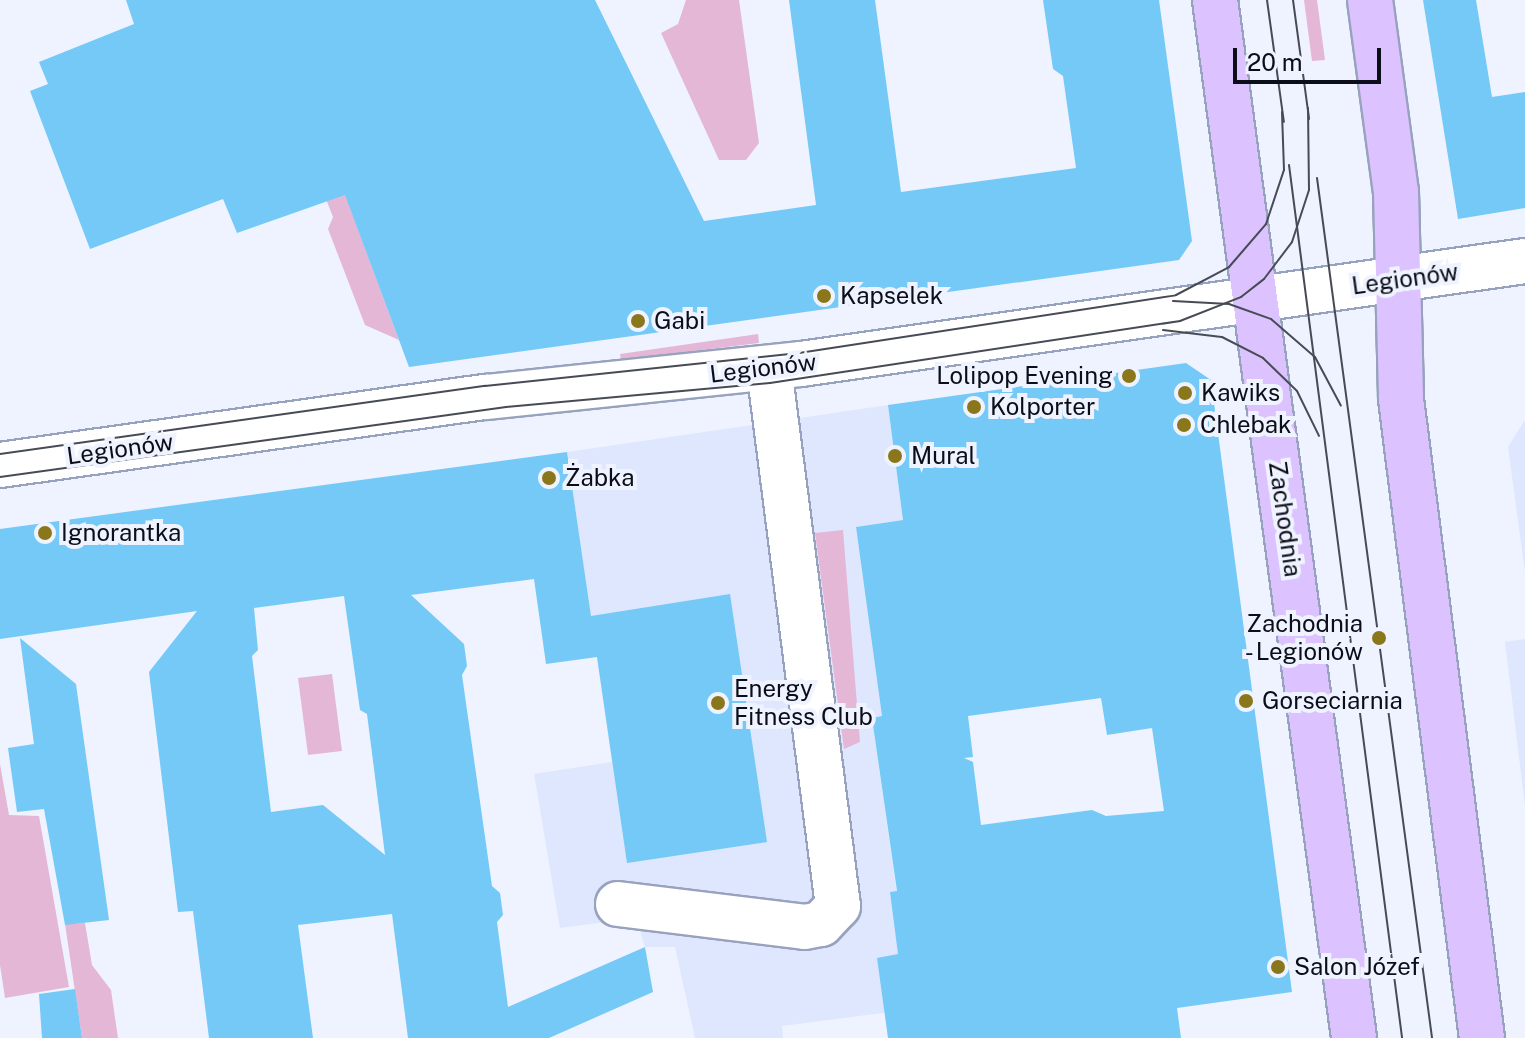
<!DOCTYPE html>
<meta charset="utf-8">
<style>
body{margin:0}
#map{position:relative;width:1525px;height:1038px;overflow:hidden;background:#eef3ff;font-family:"Public Sans",sans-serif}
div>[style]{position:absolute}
.built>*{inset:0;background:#dee7fd}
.green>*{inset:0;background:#e5b7d7}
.building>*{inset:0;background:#74c9f7}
.roads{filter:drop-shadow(2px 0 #97a2be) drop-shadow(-2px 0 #97a2be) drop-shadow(0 2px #97a2be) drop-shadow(0 -2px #97a2be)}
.minor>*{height:44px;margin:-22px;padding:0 22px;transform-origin:22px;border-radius:22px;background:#fff}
.major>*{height:44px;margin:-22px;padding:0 22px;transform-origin:22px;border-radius:22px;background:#dcc2fe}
.tram>*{height:2px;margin:-1px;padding:0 1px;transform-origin:1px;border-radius:1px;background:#474b55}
.dots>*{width:22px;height:22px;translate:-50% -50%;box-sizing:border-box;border:4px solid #eef3ff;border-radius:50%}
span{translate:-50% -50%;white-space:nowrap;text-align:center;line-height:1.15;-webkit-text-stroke:8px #eef3ff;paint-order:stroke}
.street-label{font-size:24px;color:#0b0e18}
.poi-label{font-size:24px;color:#0b0e18}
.left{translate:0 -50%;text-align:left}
.right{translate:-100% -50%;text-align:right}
.scale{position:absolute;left:1233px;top:48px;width:148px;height:36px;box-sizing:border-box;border:4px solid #0b0e18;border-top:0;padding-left:10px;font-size:24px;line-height:28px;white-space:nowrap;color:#0b0e18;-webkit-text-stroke:6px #eef3ff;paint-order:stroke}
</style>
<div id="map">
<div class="built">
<i style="clip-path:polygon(888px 405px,903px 520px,856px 527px,882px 716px,872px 718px,897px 895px,906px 1010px,782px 1026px,783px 1038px,695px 1038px,675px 947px,645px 947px,636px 918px,560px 928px,534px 774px,612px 762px,567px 452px)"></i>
<i style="clip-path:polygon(1525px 420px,1525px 572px,1508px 447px)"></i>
<i style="clip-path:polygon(1525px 639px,1525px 806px,1505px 642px)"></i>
</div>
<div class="green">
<i style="clip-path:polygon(686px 0,739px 0,759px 143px,746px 160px,719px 160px,661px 33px,678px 24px)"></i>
<i style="clip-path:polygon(1304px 0,1317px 0,1325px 60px,1312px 61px)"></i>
<i style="clip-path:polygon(332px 159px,399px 340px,365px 325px,328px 229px,333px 217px,313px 166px)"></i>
<i style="clip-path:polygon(758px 334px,759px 343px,621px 360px,620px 354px)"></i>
<i style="clip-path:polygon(843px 530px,860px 742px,844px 749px,815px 533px)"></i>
<i style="clip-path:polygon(332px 674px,342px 751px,308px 755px,298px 678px)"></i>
<i style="clip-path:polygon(0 764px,9px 815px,39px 816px,69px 987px,5px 998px,0 965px)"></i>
<i style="clip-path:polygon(85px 923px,92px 965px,111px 990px,118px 1038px,82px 1038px,65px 924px)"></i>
</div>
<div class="building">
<i style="clip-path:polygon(126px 0,595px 0,704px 221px,816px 205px,789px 0,875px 0,901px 192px,1076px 168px,1063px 76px,1053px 69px,1043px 0,1159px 0,1192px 241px,1179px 260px,409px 367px,345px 195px,237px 233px,223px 199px,90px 249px,30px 91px,48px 84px,39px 62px,134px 24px)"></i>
<i style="clip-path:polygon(1423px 0,1476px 0,1492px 97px,1525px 92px,1525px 208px,1458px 219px)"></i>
<i style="clip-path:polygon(evenodd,1186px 363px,1211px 380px,1292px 992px,1177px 1008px,1181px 1038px,888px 1038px,877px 958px,898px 954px,890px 892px,897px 891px,872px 718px,882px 716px,856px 527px,903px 520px,888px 405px,1186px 363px,1101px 698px,1107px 735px,1152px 728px,1164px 811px,1106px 816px,1092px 810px,981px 825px,973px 762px,964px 758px,973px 757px,968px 716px,1101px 698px)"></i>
<i style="clip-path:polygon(evenodd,567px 452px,591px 616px,730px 594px,767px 842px,627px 863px,597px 657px,546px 664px,534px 579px,411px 595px,464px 644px,467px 666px,462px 675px,492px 886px,500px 893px,503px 915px,497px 922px,508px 1007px,645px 947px,653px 992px,549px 1038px,408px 1038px,392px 914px,298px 925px,313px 1038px,209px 1038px,193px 911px,178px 912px,149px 672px,197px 611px,0 639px,0 529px,567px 452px,344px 596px,360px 710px,367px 714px,385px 855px,323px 805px,271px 812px,252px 656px,258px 650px,254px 608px,344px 596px)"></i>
<i style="clip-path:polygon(20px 638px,76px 684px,109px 920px,65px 925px,44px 809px,17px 812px,8px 748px,34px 744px)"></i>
<i style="clip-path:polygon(75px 989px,82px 1038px,42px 1038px,39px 994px)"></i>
</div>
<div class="roads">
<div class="minor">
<i style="left:0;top:465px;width:491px;rotate:-8deg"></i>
<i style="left:486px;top:397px;width:317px;rotate:-6deg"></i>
<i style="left:801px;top:364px;width:731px;rotate:-8.1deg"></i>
<i style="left:618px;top:904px;width:188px;rotate:7deg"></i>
<i style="left:805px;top:927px;width:16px;rotate:-11deg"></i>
<i style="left:821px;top:924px;width:25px;rotate:-47deg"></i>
<i style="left:838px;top:906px;width:542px;rotate:-97.31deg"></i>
</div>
<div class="major">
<i style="left:1215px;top:0;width:1047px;rotate:82.37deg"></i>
<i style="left:1370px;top:0;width:194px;rotate:82.3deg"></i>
<i style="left:1396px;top:192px;width:207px;rotate:88.6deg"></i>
<i style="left:1401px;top:399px;width:644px;rotate:82.78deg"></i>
</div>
</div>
<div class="tram">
<i style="left:1267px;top:0;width:123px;rotate:82.1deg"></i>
<i style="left:1293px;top:0;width:120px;rotate:82.3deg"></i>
<i style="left:1289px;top:165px;width:880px;rotate:82.62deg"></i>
<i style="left:1317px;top:178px;width:868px;rotate:82.38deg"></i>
<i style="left:1173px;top:301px;width:56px;rotate:3.1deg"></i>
<i style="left:1229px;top:304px;width:45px;rotate:19.7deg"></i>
<i style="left:1271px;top:319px;width:58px;rotate:40.8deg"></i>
<i style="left:1315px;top:357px;width:55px;rotate:62deg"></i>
<i style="left:1163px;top:330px;width:59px;rotate:6.8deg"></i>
<i style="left:1222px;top:337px;width:46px;rotate:27.1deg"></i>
<i style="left:1263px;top:358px;width:47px;rotate:44.1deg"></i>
<i style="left:1297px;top:391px;width:50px;rotate:63.9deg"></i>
<i style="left:0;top:454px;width:490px;rotate:-8deg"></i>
<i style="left:485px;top:386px;width:316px;rotate:-6deg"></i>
<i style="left:799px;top:353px;width:381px;rotate:-8.7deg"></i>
<i style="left:1176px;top:295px;width:60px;rotate:-27.8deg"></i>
<i style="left:1229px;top:267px;width:57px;rotate:-49.3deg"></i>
<i style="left:1266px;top:224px;width:57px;rotate:-71.6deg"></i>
<i style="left:1284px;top:170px;width:58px;rotate:-92deg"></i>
<i style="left:0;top:477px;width:511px;rotate:-7.88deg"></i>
<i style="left:506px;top:407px;width:265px;rotate:-5.2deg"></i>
<i style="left:770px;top:383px;width:415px;rotate:-8.6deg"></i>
<i style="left:1180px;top:321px;width:66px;rotate:-21.5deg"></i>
<i style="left:1241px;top:297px;width:29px;rotate:-38deg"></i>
<i style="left:1264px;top:279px;width:46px;rotate:-52.9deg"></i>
<i style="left:1292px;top:242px;width:55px;rotate:-71.9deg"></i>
<i style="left:1309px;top:190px;width:82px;rotate:-90.7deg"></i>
</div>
<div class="dots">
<i style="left:824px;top:296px;background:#8b771b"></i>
<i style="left:638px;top:321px;background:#8b771b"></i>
<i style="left:1129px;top:376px;background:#8b771b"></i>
<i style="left:1185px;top:393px;background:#8b771b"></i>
<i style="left:974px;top:407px;background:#8b771b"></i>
<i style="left:1184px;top:425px;background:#8b771b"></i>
<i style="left:895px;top:456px;background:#8b771b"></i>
<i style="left:549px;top:478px;background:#8b771b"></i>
<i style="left:45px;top:533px;background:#8b771b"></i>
<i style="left:1379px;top:638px;background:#8b771b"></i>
<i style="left:1246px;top:701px;background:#8b771b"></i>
<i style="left:718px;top:703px;background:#8b771b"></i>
<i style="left:1278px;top:967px;background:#8b771b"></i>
</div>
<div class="street-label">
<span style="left:1405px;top:279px;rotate:-8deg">Legionów</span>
<span style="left:763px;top:368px;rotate:-7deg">Legionów</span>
<span style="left:120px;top:449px;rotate:-8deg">Legionów</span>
<span style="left:1285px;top:519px;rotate:82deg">Zachodnia</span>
</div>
<div class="poi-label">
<span class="left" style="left:840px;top:296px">Kapselek</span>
<span class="left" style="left:654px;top:321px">Gabi</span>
<span class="right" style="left:1113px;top:376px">Lolipop Evening</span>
<span class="left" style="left:1201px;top:393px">Kawiks</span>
<span class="left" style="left:990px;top:407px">Kolporter</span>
<span class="left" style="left:1200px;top:425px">Chlebak</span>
<span class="left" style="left:911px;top:456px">Mural</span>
<span class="left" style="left:565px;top:478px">Żabka</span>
<span class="left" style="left:61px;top:533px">Ignorantka</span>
<span class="right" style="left:1363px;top:638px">Zachodnia<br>- Legionów</span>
<span class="left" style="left:734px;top:703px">Energy<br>Fitness Club</span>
<span class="left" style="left:1262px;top:701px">Gorseciarnia</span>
<span class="left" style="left:1294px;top:967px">Salon Józef</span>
</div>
<div class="scale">20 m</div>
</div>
